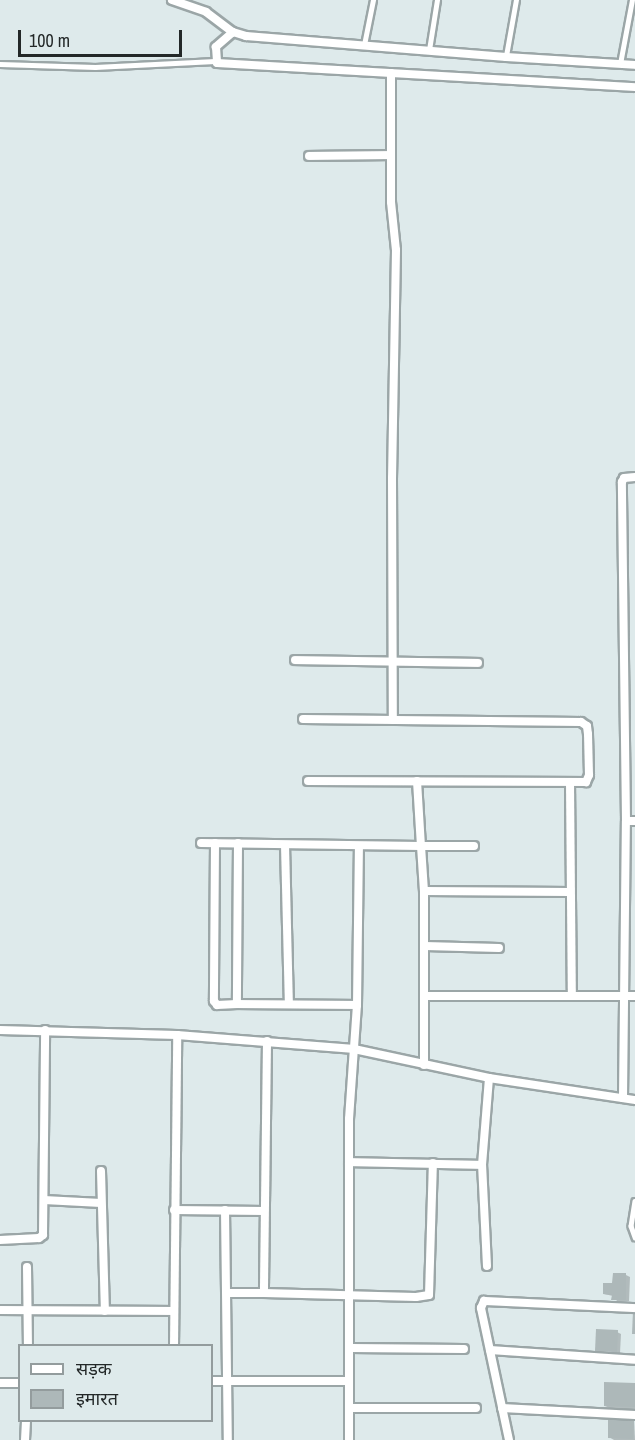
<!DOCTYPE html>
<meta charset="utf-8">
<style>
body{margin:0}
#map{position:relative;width:635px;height:1440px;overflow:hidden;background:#deeaeb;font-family:"Archivo Narrow","Noto Sans Devanagari",sans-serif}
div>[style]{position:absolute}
.shadow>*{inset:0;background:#0003}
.building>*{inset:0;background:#adb8b9}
.roads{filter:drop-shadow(2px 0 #9ba6a7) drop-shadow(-2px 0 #9ba6a7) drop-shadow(0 2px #9ba6a7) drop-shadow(0 -2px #9ba6a7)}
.lane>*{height:4.5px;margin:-2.25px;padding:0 2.25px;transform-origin:2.25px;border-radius:2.25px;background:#fff}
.street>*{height:8px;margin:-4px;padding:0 4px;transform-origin:4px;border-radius:4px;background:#fff}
span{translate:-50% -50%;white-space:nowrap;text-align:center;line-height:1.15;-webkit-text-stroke:5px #deeaeb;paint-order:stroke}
.legend{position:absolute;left:18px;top:1344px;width:195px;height:78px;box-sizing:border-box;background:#deeaeb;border:2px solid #939c9d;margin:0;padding:8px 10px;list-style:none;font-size:18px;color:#232828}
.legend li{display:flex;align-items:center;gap:12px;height:30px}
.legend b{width:30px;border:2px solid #939c9d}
.scale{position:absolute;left:18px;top:30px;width:164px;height:27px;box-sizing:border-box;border:3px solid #232828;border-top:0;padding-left:8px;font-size:18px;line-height:21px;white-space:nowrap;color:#232828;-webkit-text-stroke:4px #deeaeb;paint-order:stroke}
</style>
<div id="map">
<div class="shadow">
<i style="clip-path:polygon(626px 1275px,630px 1277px,629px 1301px,617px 1301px,613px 1296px,604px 1294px)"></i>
<i style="clip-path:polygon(617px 1332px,621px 1334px,620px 1353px,597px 1350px)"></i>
<i style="clip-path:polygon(635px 1384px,635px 1410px,612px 1409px,605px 1406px)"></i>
<i style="clip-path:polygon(634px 1420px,635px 1440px,614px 1440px,609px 1437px)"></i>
</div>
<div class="building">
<i style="clip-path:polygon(613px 1273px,626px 1273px,626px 1300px,611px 1300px,612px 1295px,603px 1294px,603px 1283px,612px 1283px)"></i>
<i style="clip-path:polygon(633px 1311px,635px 1311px,635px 1334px,632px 1334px)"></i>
<i style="clip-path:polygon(596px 1329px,618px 1330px,617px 1352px,595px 1351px)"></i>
<i style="clip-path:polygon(604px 1382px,635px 1383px,635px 1407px,604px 1406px)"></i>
<i style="clip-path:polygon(608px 1417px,634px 1418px,633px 1439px,608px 1438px)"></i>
</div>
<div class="roads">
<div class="lane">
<i style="left:364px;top:45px;width:46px;rotate:-78.7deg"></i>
<i style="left:429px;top:50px;width:51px;rotate:-80.9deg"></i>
<i style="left:506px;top:56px;width:57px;rotate:-79.9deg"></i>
<i style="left:0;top:64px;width:95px;rotate:1.8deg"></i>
<i style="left:95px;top:67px;width:120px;rotate:-2.9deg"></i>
<i style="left:620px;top:64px;width:65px;rotate:-79.4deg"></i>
<i style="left:635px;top:1201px;width:25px;rotate:99deg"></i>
<i style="left:631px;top:1226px;width:12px;rotate:70deg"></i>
</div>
<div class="street">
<i style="left:172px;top:0;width:36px;rotate:19deg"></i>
<i style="left:206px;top:12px;width:34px;rotate:37deg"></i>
<i style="left:233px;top:32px;width:14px;rotate:17deg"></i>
<i style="left:246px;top:36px;width:261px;rotate:4.6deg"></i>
<i style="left:506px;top:57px;width:129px;rotate:3.5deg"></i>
<i style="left:233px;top:32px;width:23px;rotate:139deg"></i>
<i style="left:216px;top:47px;width:16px;rotate:86deg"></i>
<i style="left:217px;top:63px;width:419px;rotate:3.3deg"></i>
<i style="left:391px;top:73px;width:129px;rotate:90deg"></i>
<i style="left:391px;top:202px;width:48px;rotate:84.1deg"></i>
<i style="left:396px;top:250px;width:228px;rotate:91deg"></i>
<i style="left:392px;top:478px;width:242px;rotate:89.8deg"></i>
<i style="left:309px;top:156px;width:82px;rotate:-0.7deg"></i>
<i style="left:295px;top:660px;width:183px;rotate:0.9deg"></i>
<i style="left:303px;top:719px;width:278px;rotate:0.6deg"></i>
<i style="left:581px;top:722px;width:7px;rotate:34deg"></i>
<i style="left:587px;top:726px;width:8px;rotate:83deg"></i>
<i style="left:588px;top:734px;width:41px;rotate:88.6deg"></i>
<i style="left:589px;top:775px;width:8px;rotate:113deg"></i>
<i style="left:586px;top:782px;width:278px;rotate:-179.8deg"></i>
<i style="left:417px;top:781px;width:65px;rotate:86.5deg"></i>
<i style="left:421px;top:846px;width:53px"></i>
<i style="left:570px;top:783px;width:213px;rotate:89.5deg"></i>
<i style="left:626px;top:821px;width:339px;rotate:-90.7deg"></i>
<i style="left:622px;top:482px;width:4px;rotate:-63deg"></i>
<i style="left:624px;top:478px;width:11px;rotate:-5deg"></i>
<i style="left:201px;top:843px;width:220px;rotate:0.8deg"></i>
<i style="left:421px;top:846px;width:45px;rotate:86.2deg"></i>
<i style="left:424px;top:891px;width:105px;rotate:90deg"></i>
<i style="left:424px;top:996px;width:211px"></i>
<i style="left:215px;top:843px;width:158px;rotate:90.4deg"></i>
<i style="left:214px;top:1001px;width:5px;rotate:53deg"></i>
<i style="left:217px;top:1005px;width:20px;rotate:-3deg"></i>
<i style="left:238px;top:843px;width:161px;rotate:90.4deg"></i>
<i style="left:237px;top:1004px;width:120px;rotate:0.5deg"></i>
<i style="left:285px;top:845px;width:159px;rotate:88.6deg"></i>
<i style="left:424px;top:891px;width:146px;rotate:0.4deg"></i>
<i style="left:425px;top:946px;width:74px;rotate:1.5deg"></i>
<i style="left:424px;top:996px;width:69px;rotate:90deg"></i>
<i style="left:0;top:1030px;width:177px;rotate:1.6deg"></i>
<i style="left:177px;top:1035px;width:178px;rotate:4.5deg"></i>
<i style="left:354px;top:1049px;width:138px;rotate:12.1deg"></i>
<i style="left:489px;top:1078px;width:148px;rotate:8.6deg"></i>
<i style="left:267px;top:1041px;width:252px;rotate:90.7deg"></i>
<i style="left:264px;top:1293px;width:152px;rotate:1.5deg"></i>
<i style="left:416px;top:1297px;width:13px;rotate:-9deg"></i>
<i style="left:429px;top:1295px;width:132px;rotate:-88.3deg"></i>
<i style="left:623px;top:1098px;width:277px;rotate:-89.4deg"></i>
<i style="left:626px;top:821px;width:9px"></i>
<i style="left:349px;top:1162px;width:133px;rotate:1.3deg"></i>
<i style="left:101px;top:1171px;width:140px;rotate:88.4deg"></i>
<i style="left:44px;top:1200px;width:57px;rotate:3deg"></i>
<i style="left:174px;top:1210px;width:90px;rotate:0.6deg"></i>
<i style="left:225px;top:1210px;width:230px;rotate:89.3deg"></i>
<i style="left:0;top:1240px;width:39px;rotate:-3deg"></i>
<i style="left:39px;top:1238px;width:5px;rotate:-37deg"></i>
<i style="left:43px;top:1235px;width:205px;rotate:-89.4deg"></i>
<i style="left:487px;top:1266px;width:101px;rotate:-92.8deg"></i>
<i style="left:482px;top:1165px;width:87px;rotate:-85.4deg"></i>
<i style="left:27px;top:1267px;width:79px;rotate:89.3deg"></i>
<i style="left:227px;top:1293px;width:37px"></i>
<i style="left:0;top:1310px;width:174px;rotate:0.3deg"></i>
<i style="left:174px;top:1346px;width:311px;rotate:-89.4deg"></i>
<i style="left:351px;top:1348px;width:113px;rotate:0.5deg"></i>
<i style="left:490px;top:1350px;width:145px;rotate:3.9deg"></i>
<i style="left:212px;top:1381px;width:137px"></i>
<i style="left:0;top:1383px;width:20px"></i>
<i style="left:349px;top:1408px;width:127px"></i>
<i style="left:502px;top:1408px;width:133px;rotate:3deg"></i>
<i style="left:25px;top:1440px;width:20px;rotate:-87deg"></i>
<i style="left:349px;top:1440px;width:321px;rotate:-90deg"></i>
<i style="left:349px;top:1119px;width:114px;rotate:-86deg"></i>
<i style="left:357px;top:1005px;width:158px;rotate:-89.3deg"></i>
<i style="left:509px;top:1440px;width:135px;rotate:-102deg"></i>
<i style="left:481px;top:1308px;width:8px;rotate:-67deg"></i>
<i style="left:484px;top:1301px;width:151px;rotate:2.7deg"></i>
</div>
</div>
<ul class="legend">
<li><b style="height:8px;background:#fff"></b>सड़क</li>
<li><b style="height:16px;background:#adb8b9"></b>इमारत</li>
</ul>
<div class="scale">100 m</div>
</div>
